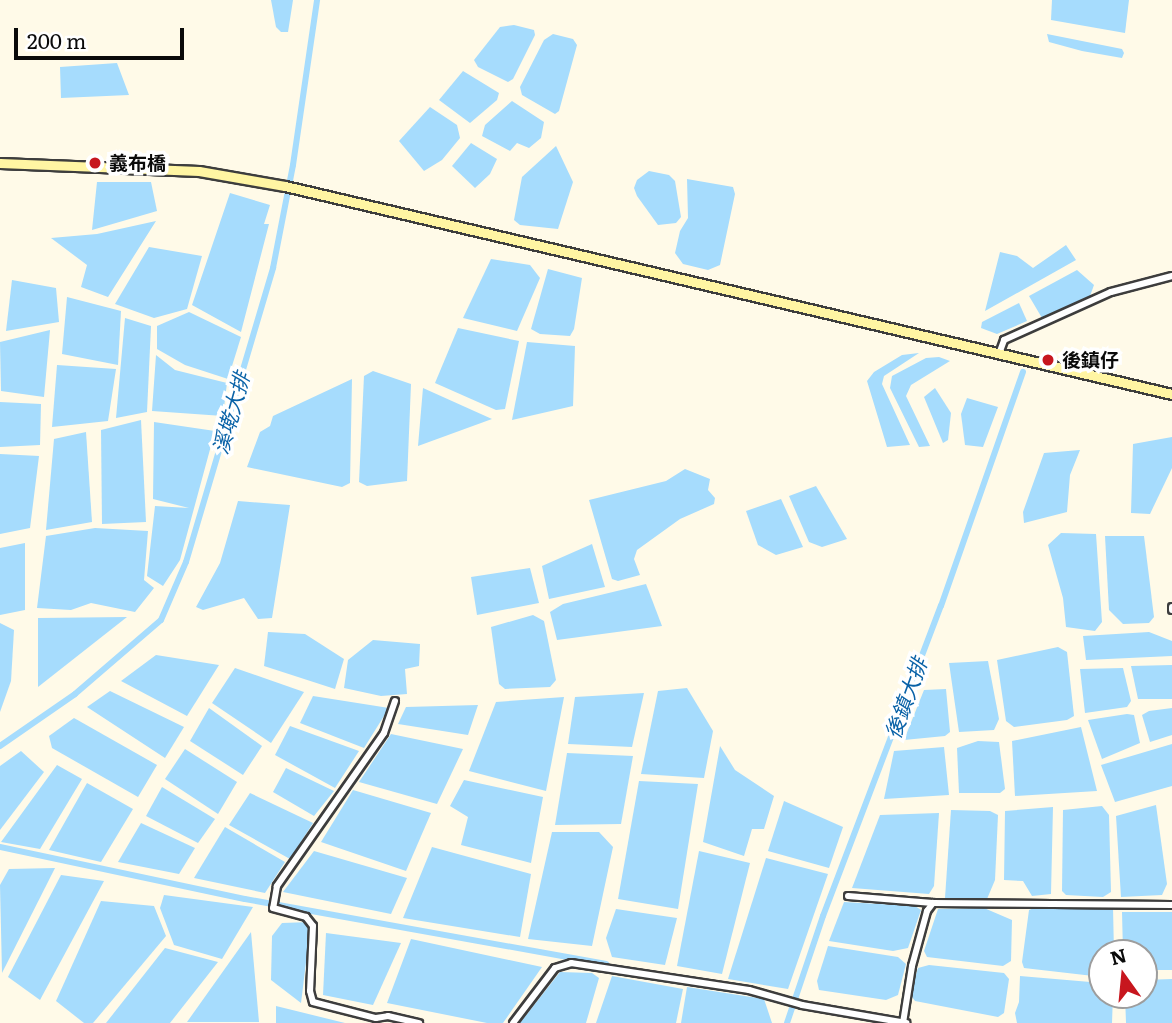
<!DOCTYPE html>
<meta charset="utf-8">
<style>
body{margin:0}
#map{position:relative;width:1172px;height:1023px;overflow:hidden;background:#fffae8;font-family:Literata,"Noto Sans TC",serif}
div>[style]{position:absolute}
.water>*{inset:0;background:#a6dcfd}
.canal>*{height:6px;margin:-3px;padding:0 3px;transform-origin:3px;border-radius:3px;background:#a6dcfd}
.roads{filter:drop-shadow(2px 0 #3d3d3d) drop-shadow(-2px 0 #3d3d3d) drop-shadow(0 2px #3d3d3d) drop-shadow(0 -2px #3d3d3d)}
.street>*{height:6px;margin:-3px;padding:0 3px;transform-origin:3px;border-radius:3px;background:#fff}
.secondary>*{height:9px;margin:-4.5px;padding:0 4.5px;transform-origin:4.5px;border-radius:4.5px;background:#fff5a3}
.dots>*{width:19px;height:19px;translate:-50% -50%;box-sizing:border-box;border:4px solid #fff;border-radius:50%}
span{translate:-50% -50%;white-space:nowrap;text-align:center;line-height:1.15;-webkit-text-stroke:7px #fff;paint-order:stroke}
.poi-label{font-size:19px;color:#0a0a0a;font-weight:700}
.left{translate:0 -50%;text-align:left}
.water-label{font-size:21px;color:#0962a7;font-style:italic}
.north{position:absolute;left:1088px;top:939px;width:70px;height:70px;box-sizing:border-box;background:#fff;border:2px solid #9d9d9d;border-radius:50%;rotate:345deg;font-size:19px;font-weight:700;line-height:28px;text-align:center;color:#0a0a0a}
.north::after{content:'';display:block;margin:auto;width:24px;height:32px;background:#c7161e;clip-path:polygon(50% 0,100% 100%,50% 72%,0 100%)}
.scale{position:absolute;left:14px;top:28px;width:170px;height:32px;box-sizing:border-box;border:4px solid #0a0a0a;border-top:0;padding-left:9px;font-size:21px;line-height:24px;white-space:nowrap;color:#0a0a0a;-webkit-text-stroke:5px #fff;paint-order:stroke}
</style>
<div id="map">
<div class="water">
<i style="clip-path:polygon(271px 0,293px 0,288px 32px,281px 32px,276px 27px)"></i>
<i style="clip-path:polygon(1052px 0,1129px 0,1125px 33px,1051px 20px)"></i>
<i style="clip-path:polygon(514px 25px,534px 30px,535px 35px,513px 79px,508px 82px,478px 67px,474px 60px,500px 27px)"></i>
<i style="clip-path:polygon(553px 34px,573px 39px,577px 45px,559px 111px,555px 114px,522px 95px,520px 87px,544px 40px)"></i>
<i style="clip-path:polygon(1047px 34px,1122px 49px,1124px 53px,1122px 58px,1082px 51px,1049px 42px)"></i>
<i style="clip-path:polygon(117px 63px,129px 95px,61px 98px,60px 67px)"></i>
<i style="clip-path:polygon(463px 71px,499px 93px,497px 100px,470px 123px,439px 100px)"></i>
<i style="clip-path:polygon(512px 101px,544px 122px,541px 138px,529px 148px,517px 143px,510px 151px,482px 136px,485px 125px)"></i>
<i style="clip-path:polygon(430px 107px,457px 125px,460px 138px,442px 160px,424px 171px,399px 141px)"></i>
<i style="clip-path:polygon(471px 143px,497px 159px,490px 174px,475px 188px,452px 166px)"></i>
<i style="clip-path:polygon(556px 146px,573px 182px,558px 229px,520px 225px,514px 220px,522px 177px)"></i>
<i style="clip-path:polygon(649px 171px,669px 175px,675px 181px,681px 217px,676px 223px,658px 225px,637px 196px,634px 188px,637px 180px)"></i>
<i style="clip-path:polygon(687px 179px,733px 187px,735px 194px,720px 265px,708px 270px,683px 264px,675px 253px,680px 231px,688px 218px)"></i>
<i style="clip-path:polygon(97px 182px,151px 182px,157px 211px,92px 230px)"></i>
<i style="clip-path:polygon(230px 193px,270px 205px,264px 224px,269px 224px,241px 332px,192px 305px)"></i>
<i style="clip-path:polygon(156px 221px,108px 297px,81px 287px,87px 265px,51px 238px,97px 234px)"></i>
<i style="clip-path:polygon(1066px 245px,1076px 260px,985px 311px,1000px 252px,1017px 256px,1033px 268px)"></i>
<i style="clip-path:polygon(149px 247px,202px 256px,187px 309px,154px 318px,115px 304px)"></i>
<i style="clip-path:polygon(491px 259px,530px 265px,540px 278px,517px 331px,463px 318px)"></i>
<i style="clip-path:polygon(548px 269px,582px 278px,574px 329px,570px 336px,540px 334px,531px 329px)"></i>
<i style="clip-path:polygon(1077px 270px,1094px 285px,1090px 296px,1042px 318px,1029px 296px)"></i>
<i style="clip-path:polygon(12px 280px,56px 288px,59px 322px,6px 331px)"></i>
<i style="clip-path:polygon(67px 297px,121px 311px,118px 365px,62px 354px)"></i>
<i style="clip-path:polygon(1019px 303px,1027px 321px,997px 334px,981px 328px,982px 322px)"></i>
<i style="clip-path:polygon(189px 312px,241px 337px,228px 379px,185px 365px,157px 349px,157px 326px)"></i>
<i style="clip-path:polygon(125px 318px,151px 326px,147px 412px,116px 418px)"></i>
<i style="clip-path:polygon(458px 328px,519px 341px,505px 409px,496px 410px,435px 383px)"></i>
<i style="clip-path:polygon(50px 330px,44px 397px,1px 391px,0 342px)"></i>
<i style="clip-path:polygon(527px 342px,575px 346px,573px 406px,512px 420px)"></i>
<i style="clip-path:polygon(919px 353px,884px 376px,882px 384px,910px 445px,887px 447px,867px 381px,874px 372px,902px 355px)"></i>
<i style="clip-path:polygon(156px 355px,175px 370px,227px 383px,223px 416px,152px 411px)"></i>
<i style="clip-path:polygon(939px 357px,950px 361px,911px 385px,906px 396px,930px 446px,919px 447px,890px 388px,892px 376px,926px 358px)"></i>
<i style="clip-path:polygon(57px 365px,116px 369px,108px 421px,52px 427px)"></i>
<i style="clip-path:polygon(373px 371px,411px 384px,407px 481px,367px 486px,359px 482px,364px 376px)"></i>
<i style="clip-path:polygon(352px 379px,350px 483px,342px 487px,247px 467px,260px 432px,270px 426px,273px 416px)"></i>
<i style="clip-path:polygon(423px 388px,492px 419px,418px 446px)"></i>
<i style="clip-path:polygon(935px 388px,951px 413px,948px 440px,943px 443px,924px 397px)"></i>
<i style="clip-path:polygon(967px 398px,998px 407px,983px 447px,965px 445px,961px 414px)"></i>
<i style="clip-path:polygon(0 402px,41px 404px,40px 445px,0 447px)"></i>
<i style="clip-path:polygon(141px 420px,146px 522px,102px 524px,101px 430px)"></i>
<i style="clip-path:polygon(154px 422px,215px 431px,180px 560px,163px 586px,147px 576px,155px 506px,189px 508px,153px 499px)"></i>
<i style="clip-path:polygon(86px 432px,92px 522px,46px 530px,54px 439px)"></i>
<i style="clip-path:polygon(1172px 437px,1172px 468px,1150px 514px,1131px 513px,1133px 444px)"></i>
<i style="clip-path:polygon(1080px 450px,1070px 475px,1067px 512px,1024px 523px,1023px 512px,1044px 453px)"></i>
<i style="clip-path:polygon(0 454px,39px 456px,30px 528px,0 534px)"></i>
<i style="clip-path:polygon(685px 469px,710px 479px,708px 490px,715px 498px,714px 504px,680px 519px,637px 550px,634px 559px,640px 575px,618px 581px,612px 579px,589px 500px,666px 481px)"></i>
<i style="clip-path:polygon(816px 486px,847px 539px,822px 547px,809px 542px,789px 496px)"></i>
<i style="clip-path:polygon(781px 499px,803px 547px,776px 555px,758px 545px,746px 511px)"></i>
<i style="clip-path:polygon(238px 501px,290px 505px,272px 618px,258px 619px,244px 598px,203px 610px,196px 607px,220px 563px)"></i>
<i style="clip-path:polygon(95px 528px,148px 531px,144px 580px,154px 588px,135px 612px,91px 603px,71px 610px,37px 608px,46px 536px)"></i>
<i style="clip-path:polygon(1061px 533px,1096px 534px,1102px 622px,1095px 631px,1066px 627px,1063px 598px,1048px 545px)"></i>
<i style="clip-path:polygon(1105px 536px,1144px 536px,1154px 617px,1149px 623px,1123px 624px,1109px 610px)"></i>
<i style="clip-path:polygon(25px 543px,25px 610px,0 615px,0 548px)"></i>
<i style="clip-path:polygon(592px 544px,605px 587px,549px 599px,542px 566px)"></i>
<i style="clip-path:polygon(530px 568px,539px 603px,477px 615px,471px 577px)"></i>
<i style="clip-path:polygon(646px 584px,662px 626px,557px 640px,550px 612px,563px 604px)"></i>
<i style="clip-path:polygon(533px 615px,544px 621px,556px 680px,550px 687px,505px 689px,499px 684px,491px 627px)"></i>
<i style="clip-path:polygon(127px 617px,38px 687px,38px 618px)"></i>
<i style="clip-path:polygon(0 623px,14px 630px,11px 681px,0 712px)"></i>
<i style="clip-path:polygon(268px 632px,305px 634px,344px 659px,335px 689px,264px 666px)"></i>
<i style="clip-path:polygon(1149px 632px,1172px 641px,1172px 656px,1086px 660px,1083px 636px)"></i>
<i style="clip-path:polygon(373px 640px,420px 644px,419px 666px,405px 669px,407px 694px,381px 696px,344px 688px,348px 660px)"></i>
<i style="clip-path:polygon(1058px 647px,1067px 652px,1074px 716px,1067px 720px,1014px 727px,1006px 721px,997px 660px)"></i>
<i style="clip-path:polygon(156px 655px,219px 665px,187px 716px,121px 681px)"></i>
<i style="clip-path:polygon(988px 661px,999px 719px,994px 730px,959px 732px,949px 663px)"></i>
<i style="clip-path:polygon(1172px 665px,1172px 699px,1138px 699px,1131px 666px)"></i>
<i style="clip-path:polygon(235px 668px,304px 692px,271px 743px,212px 703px)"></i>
<i style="clip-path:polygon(1123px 668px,1131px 701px,1127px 707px,1085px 713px,1080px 669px)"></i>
<i style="clip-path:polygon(687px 688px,713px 731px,704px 778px,641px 774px,658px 691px)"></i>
<i style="clip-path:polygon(946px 689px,950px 732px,945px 736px,904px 740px,924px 690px)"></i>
<i style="clip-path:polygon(110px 691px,184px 727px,165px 758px,87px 707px)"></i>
<i style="clip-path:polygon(644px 693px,632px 747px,568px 744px,575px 697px)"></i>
<i style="clip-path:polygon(313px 696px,389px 708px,364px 748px,300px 723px)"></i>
<i style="clip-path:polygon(564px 697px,546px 791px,469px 771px,496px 702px)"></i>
<i style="clip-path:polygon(478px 705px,468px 735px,398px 724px,406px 707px)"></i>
<i style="clip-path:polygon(209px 708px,262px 746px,243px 775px,190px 741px)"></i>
<i style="clip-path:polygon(1172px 708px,1172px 735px,1150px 742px,1142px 715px,1149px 711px)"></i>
<i style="clip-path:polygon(1127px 714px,1134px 715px,1140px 743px,1102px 759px,1088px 720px)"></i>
<i style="clip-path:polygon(74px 718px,157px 765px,138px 797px,52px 748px,49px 736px)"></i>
<i style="clip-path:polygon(290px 726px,359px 751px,335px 788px,275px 755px)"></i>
<i style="clip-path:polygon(1081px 727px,1097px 791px,1015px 796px,1012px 741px)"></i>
<i style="clip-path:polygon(391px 734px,463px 749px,437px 804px,359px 782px)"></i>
<i style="clip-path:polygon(978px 741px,999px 742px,1005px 789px,1000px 793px,959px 793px,957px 748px)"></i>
<i style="clip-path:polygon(1172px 744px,1172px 786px,1115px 802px,1101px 765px)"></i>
<i style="clip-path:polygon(720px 746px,735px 770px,774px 796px,764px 829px,752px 829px,744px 856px,703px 842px)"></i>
<i style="clip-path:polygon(944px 747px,949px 795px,884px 799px,894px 751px)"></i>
<i style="clip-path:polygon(185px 749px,237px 782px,218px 814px,165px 779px)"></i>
<i style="clip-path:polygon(21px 751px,44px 772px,0 830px,0 766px)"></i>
<i style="clip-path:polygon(567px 753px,633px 756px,621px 824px,555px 825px)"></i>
<i style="clip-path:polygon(57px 765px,82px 779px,40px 849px,1px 842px)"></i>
<i style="clip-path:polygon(286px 768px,334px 791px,314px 816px,273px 792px)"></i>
<i style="clip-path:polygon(464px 780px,543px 797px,531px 863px,461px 845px,468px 817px,450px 806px)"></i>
<i style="clip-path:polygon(639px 781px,698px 784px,678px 909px,618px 899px)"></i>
<i style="clip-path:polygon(87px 783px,133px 809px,101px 862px,49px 850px)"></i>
<i style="clip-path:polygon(162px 787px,215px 819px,198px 843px,146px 816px)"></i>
<i style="clip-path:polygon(353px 790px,431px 813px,406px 871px,321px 842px)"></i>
<i style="clip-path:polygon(250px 793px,313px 823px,290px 859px,229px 825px)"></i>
<i style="clip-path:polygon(784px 801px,843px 827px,829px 868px,768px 851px)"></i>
<i style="clip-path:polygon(1156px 805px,1167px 884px,1162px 895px,1121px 897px,1116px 816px)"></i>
<i style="clip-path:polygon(1102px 806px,1109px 815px,1111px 892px,1103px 897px,1066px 895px,1062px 891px,1063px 810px)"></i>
<i style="clip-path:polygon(1053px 807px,1051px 894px,1032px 896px,1023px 881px,1004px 880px,1005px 811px)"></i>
<i style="clip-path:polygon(951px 810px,990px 811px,998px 815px,995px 880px,987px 899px,945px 898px)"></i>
<i style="clip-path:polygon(939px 813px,934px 886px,929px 894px,852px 888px,880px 815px)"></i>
<i style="clip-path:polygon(141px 823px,195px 848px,179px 874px,118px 862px)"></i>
<i style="clip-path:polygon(225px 827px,285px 862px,265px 893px,194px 878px)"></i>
<i style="clip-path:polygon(552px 832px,599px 832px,613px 847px,592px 946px,528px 939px)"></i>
<i style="clip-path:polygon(432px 847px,531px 874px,520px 937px,403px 918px)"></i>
<i style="clip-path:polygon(314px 851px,407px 878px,391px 914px,283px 892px)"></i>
<i style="clip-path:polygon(699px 851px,750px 863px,722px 974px,677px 966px)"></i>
<i style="clip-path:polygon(766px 858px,828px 874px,788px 989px,728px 979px)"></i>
<i style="clip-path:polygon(55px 868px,2px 973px,0 885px,9px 869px)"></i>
<i style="clip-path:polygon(61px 875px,104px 881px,40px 1000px,8px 977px)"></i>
<i style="clip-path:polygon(164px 895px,253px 907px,222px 959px,174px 945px,160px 908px)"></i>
<i style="clip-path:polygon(101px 901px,154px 906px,166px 936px,93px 1023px,84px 1023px,56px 1001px)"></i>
<i style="clip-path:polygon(844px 902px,915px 906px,921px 910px,908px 948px,893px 951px,829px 941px)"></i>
<i style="clip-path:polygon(1039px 906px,1046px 909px,1113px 907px,1114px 953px,1102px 953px,1102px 977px,1024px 968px,1022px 962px,1029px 910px)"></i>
<i style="clip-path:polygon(984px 908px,1012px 920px,1011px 961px,1003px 966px,927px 957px,924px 951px,938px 909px)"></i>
<i style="clip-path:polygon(616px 909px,677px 918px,665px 965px,612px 957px,606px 938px)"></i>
<i style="clip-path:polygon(1122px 912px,1172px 912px,1172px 970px,1144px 970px,1144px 953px,1123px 953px)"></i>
<i style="clip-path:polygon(311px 922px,301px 1003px,271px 980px,272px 936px,282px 923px)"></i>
<i style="clip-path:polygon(251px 932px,259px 1022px,187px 1022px)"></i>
<i style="clip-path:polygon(326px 933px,401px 943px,373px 1005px,323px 995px)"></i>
<i style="clip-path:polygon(411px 939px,542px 967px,503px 1023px,487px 1023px,387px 1003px)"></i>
<i style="clip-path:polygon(828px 946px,898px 957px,906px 964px,898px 995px,886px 1000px,819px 990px,817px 981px)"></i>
<i style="clip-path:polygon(165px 948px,218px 962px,170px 1023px,106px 1023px)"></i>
<i style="clip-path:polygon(929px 965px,1004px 973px,1009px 979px,1004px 1013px,998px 1017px,915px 1001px,910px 994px,918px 968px)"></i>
<i style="clip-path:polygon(560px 972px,592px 973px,599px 978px,586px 1023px,520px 1023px)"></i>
<i style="clip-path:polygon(612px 976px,683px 989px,676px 1023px,596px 1023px)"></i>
<i style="clip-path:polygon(1020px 976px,1102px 983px,1102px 995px,1113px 995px,1112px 1023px,1017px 1023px,1015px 1013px,1019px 1002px)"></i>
<i style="clip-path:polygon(1172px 979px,1172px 1023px,1126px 1023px,1125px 995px,1144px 995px,1144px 980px)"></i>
<i style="clip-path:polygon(687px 987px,764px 999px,772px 1023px,681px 1023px)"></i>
<i style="clip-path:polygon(276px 1006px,345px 1023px,276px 1023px)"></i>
</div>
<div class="canal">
<i style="left:0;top:746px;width:91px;rotate:-34.7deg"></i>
<i style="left:75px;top:694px;width:113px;rotate:-40.7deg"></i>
<i style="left:161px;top:620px;width:63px;rotate:-66.7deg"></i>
<i style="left:186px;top:562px;width:307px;rotate:-73.5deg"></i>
<i style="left:273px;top:268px;width:105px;rotate:-79deg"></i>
<i style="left:293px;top:165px;width:167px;rotate:-81.7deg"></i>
<i style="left:0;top:847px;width:250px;rotate:12deg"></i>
<i style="left:245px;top:899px;width:367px;rotate:10.2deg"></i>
<i style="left:787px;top:1023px;width:113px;rotate:-71.4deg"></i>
<i style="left:823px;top:916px;width:332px;rotate:-69.2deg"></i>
<i style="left:941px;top:606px;width:248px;rotate:-70.7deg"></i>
</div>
<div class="roads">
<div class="street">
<i style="left:999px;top:354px;width:15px;rotate:-70deg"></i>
<i style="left:1004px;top:340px;width:117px;rotate:-24.2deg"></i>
<i style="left:1111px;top:292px;width:63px;rotate:-14.7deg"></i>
<i style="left:1172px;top:607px;width:3px;rotate:90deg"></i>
<i style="left:395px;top:701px;width:34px;rotate:109deg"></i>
<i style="left:384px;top:733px;width:187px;rotate:125deg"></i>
<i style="left:277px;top:886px;width:22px;rotate:100deg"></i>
<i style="left:273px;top:908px;width:34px;rotate:15deg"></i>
<i style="left:306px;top:917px;width:11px;rotate:52deg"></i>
<i style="left:313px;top:926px;width:65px;rotate:92.6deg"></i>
<i style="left:310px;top:991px;width:11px;rotate:75deg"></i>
<i style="left:313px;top:1002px;width:65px;rotate:14.3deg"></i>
<i style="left:376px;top:1018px;width:12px;rotate:-9deg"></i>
<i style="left:388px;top:1016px;width:32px;rotate:13deg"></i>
<i style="left:848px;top:896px;width:85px;rotate:4.7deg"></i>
<i style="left:933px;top:903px;width:239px;rotate:0.5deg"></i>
<i style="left:513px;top:1023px;width:69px;rotate:-52.6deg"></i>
<i style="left:555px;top:968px;width:17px;rotate:-17deg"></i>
<i style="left:571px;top:963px;width:180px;rotate:8.6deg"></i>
<i style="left:749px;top:990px;width:55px;rotate:15.8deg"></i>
<i style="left:802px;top:1005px;width:106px;rotate:9.8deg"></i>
<i style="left:903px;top:1023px;width:58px;rotate:-81deg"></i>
<i style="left:912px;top:966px;width:57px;rotate:-74.7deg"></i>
<i style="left:927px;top:911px;width:10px;rotate:-53deg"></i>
</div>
<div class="secondary">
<i style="left:0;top:163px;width:199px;rotate:2.3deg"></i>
<i style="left:199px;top:171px;width:87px;rotate:9.9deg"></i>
<i style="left:285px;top:186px;width:911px;rotate:13.2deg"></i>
</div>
</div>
<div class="dots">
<i style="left:95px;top:163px;background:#c7161e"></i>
<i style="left:1048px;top:360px;background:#c7161e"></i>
</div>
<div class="poi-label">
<span class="left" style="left:109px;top:163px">義布橋</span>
<span class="left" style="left:1062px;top:360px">後鎮仔</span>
</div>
<div class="water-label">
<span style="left:230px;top:413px;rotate:-74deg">溪墘大排</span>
<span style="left:905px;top:698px;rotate:-70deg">後鎮大排</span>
</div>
<div class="north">N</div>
<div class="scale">200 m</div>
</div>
